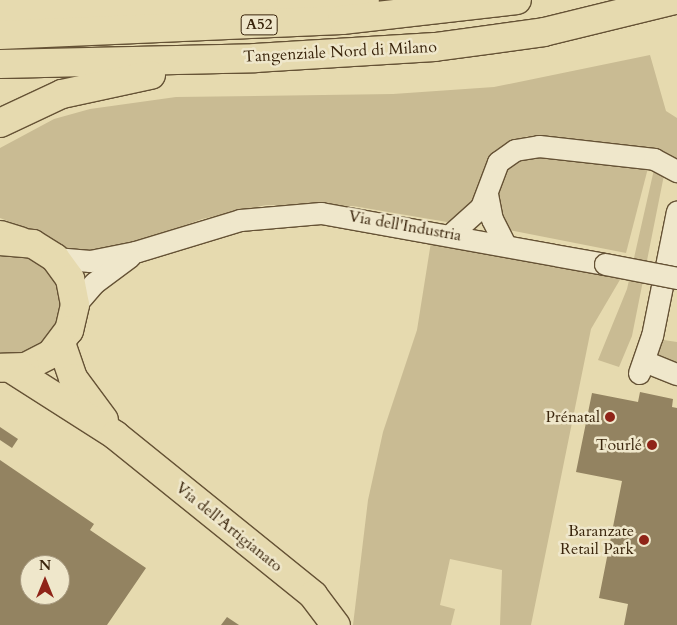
<!DOCTYPE html>
<meta charset="utf-8">
<style>
body{margin:0}
#map{position:relative;width:677px;height:625px;overflow:hidden;background:#e6daaf;font-family:Cardo,serif}
div>[style]{position:absolute}
.green>*{inset:0;background:#c9bb93}
.building>*{inset:0;background:#938361}
.roads{filter:drop-shadow(1px 0 #655235) drop-shadow(-1px 0 #655235) drop-shadow(0 1px #655235) drop-shadow(0 -1px #655235)}
.minor>*{height:21px;margin:-10.5px;padding:0 10.5px;transform-origin:10.5px;border-radius:10.5px;background:#efe7cb}
.major>*{height:28px;margin:-14px;padding:0 14px;transform-origin:14px;border-radius:14px;background:#e6daaf}
.highway>*{height:28px;margin:-14px;padding:0 14px;transform-origin:14px;border-radius:14px;background:#e6daaf}
.bridges{filter:drop-shadow(1px 0 #655235) drop-shadow(-1px 0 #655235) drop-shadow(0 1px #655235) drop-shadow(0 -1px #655235)}
.minor-bridge>*{height:21px;margin:-10.5px;padding:0 10.5px;transform-origin:10.5px;border-radius:10.5px;background:#efe7cb}
.dots>*{width:14px;height:14px;translate:-50% -50%;box-sizing:border-box;border:2px solid #efe7cb;border-radius:50%}
span{translate:-50% -50%;white-space:nowrap;text-align:center;line-height:1.15;-webkit-text-stroke:5px #efe7cb;paint-order:stroke}
.shield-label span{padding:1px 4px;background:#efe7cb;border:1px solid;border-radius:4px;-webkit-text-stroke-width:0}
.shield-label{font-size:15px;color:#3a250c;font-weight:700}
.street-label{font-size:16px;color:#3a250c}
.poi-label{font-size:16px;color:#3a250c}
.right{translate:-100% -50%;text-align:right}
.north{position:absolute;left:20px;top:555px;width:50px;height:50px;box-sizing:border-box;background:#efe7cb;border:1px solid #a7997f;border-radius:50%;rotate:0deg;font-size:14px;font-weight:700;line-height:20px;text-align:center;color:#3a250c}
.north::after{content:'';display:block;margin:auto;width:18px;height:22px;background:#8f2418;clip-path:polygon(50% 0,100% 100%,50% 72%,0 100%)}
</style>
<div id="map">
<div class="green">
<i style="clip-path:polygon(650px 55px,666px 111px,677px 118px,677px 164px,528px 136px,510px 142px,466px 216px,447px 222px,353px 206px,266px 205px,202px 219px,137px 243px,73px 255px,39px 233px,0 218px,0 148px,54px 119px,90px 109px,176px 97px,393px 94px,494px 87px)"></i>
<i style="clip-path:polygon(536px 152px,648px 168px,626px 253px,509px 230px,496px 208px,497px 190px,506px 166px)"></i>
<i style="clip-path:polygon(655px 165px,665px 170px,632px 336px,619px 367px,598px 360px,627px 289px)"></i>
<i style="clip-path:polygon(431px 242px,621px 278px,591px 329px,531px 625px,500px 625px,502px 570px,450px 559px,440px 605px,455px 609px,451px 625px,353px 625px,368px 500px,383px 432px,417px 330px)"></i>
<i style="clip-path:polygon(16px 251px,47px 266px,62px 297px,61px 314px,44px 343px,13px 355px,0 354px,0 252px)"></i>
<i style="clip-path:polygon(657px 339px,677px 342px,677px 365px,657px 357px)"></i>
</div>
<div class="building">
<i style="clip-path:polygon(640px 392px,673px 399px,672px 407px,677px 408px,677px 625px,624px 625px,628px 604px,599px 598px,622px 481px,576px 472px,592px 393px,638px 402px)"></i>
<i style="clip-path:polygon(0 427px,18px 439px,12px 448px,0 440px)"></i>
<i style="clip-path:polygon(evenodd,0 460px,94px 524px,90px 530px,146px 568px,107px 625px,0 625px,0 460px,30px 565px,60px 565px,60px 595px,30px 595px,30px 565px)"></i>
<i style="clip-path:polygon(227px 617px,239px 625px,221px 625px)"></i>
</div>
<div class="roads">
<div class="minor">
<i style="left:487px;top:194px;width:25px;rotate:79deg"></i>
<i style="left:492px;top:219px;width:28px;rotate:63deg"></i>
<i style="left:451px;top:234px;width:40px;rotate:-42deg"></i>
<i style="left:481px;top:207px;width:48px;rotate:-69.3deg"></i>
<i style="left:498px;top:162px;width:21px;rotate:-35deg"></i>
<i style="left:515px;top:150px;width:24px;rotate:-9deg"></i>
<i style="left:539px;top:146px;width:116px;rotate:6.4deg"></i>
<i style="left:654px;top:159px;width:26px;rotate:28deg"></i>
<i style="left:55px;top:258px;width:35px;rotate:5deg"></i>
<i style="left:90px;top:261px;width:46px;rotate:-11.3deg"></i>
<i style="left:135px;top:252px;width:110px;rotate:-16.9deg"></i>
<i style="left:240px;top:220px;width:81px;rotate:-4.9deg"></i>
<i style="left:321px;top:213px;width:289px;rotate:10.2deg"></i>
<i style="left:75px;top:305px;width:29px;rotate:-49deg"></i>
<i style="left:94px;top:283px;width:44px;rotate:-36.6deg"></i>
<i style="left:644px;top:361px;width:35px;rotate:22deg"></i>
<i style="left:639px;top:373px;width:39px;rotate:-71deg"></i>
<i style="left:652px;top:336px;width:127px;rotate:-78.7deg"></i>
</div>
<div class="major">
<i style="left:0;top:241px;width:33px;rotate:5deg"></i>
<i style="left:33px;top:244px;width:26px;rotate:32deg"></i>
<i style="left:55px;top:258px;width:26px;rotate:54deg"></i>
<i style="left:70px;top:279px;width:26px;rotate:79deg"></i>
<i style="left:75px;top:305px;width:26px;rotate:103deg"></i>
<i style="left:69px;top:330px;width:30px;rotate:127deg"></i>
<i style="left:51px;top:354px;width:29px;rotate:153deg"></i>
<i style="left:25px;top:367px;width:24px;rotate:178deg"></i>
<i style="left:61px;top:343px;width:37px;rotate:71deg"></i>
<i style="left:73px;top:378px;width:52px;rotate:53.6deg"></i>
<i style="left:10px;top:368px;width:125px;rotate:32.5deg"></i>
<i style="left:115px;top:435px;width:255px;rotate:38.9deg"></i>
<i style="left:313px;top:595px;width:38px;rotate:53deg"></i>
</div>
<div class="highway">
<i style="left:0;top:12px;width:365px;rotate:-1.7deg"></i>
<i style="left:0;top:35px;width:342px;rotate:-2.5deg"></i>
<i style="left:342px;top:20px;width:176px;rotate:-6.5deg"></i>
<i style="left:0;top:64px;width:255px;rotate:-1.3deg"></i>
<i style="left:255px;top:58px;width:180px;rotate:-3.5deg"></i>
<i style="left:435px;top:47px;width:110px;rotate:-7.8deg"></i>
<i style="left:544px;top:32px;width:134px;rotate:-13.8deg"></i>
<i style="left:0;top:123px;width:68px;rotate:-25.1deg"></i>
<i style="left:62px;top:94px;width:91px;rotate:-12.1deg"></i>
<i style="left:0;top:235px;width:21px;rotate:17deg"></i>
</div>
</div>
<div class="bridges">
<div class="minor-bridge">
<i style="left:605px;top:264px;width:73px;rotate:11deg"></i>
</div>
</div>
<div class="dots">
<i style="left:610px;top:417px;background:#8f2418"></i>
<i style="left:652px;top:445px;background:#8f2418"></i>
<i style="left:644px;top:540px;background:#8f2418"></i>
</div>
<div class="shield-label">
<span style="left:259px;top:25px">A52</span>
</div>
<div class="street-label">
<span style="left:340px;top:52px;rotate:-3deg">Tangenziale Nord di Milano</span>
<span style="left:405px;top:226px;rotate:10deg">Via dell'Industria</span>
<span style="left:229px;top:527px;rotate:39deg">Via dell'Artigianato</span>
</div>
<div class="poi-label">
<span class="right" style="left:600px;top:417px">Prénatal</span>
<span class="right" style="left:642px;top:445px">Tourlé</span>
<span class="right" style="left:634px;top:540px">Baranzate<br>Retail Park</span>
</div>
<div class="north">N</div>
</div>
